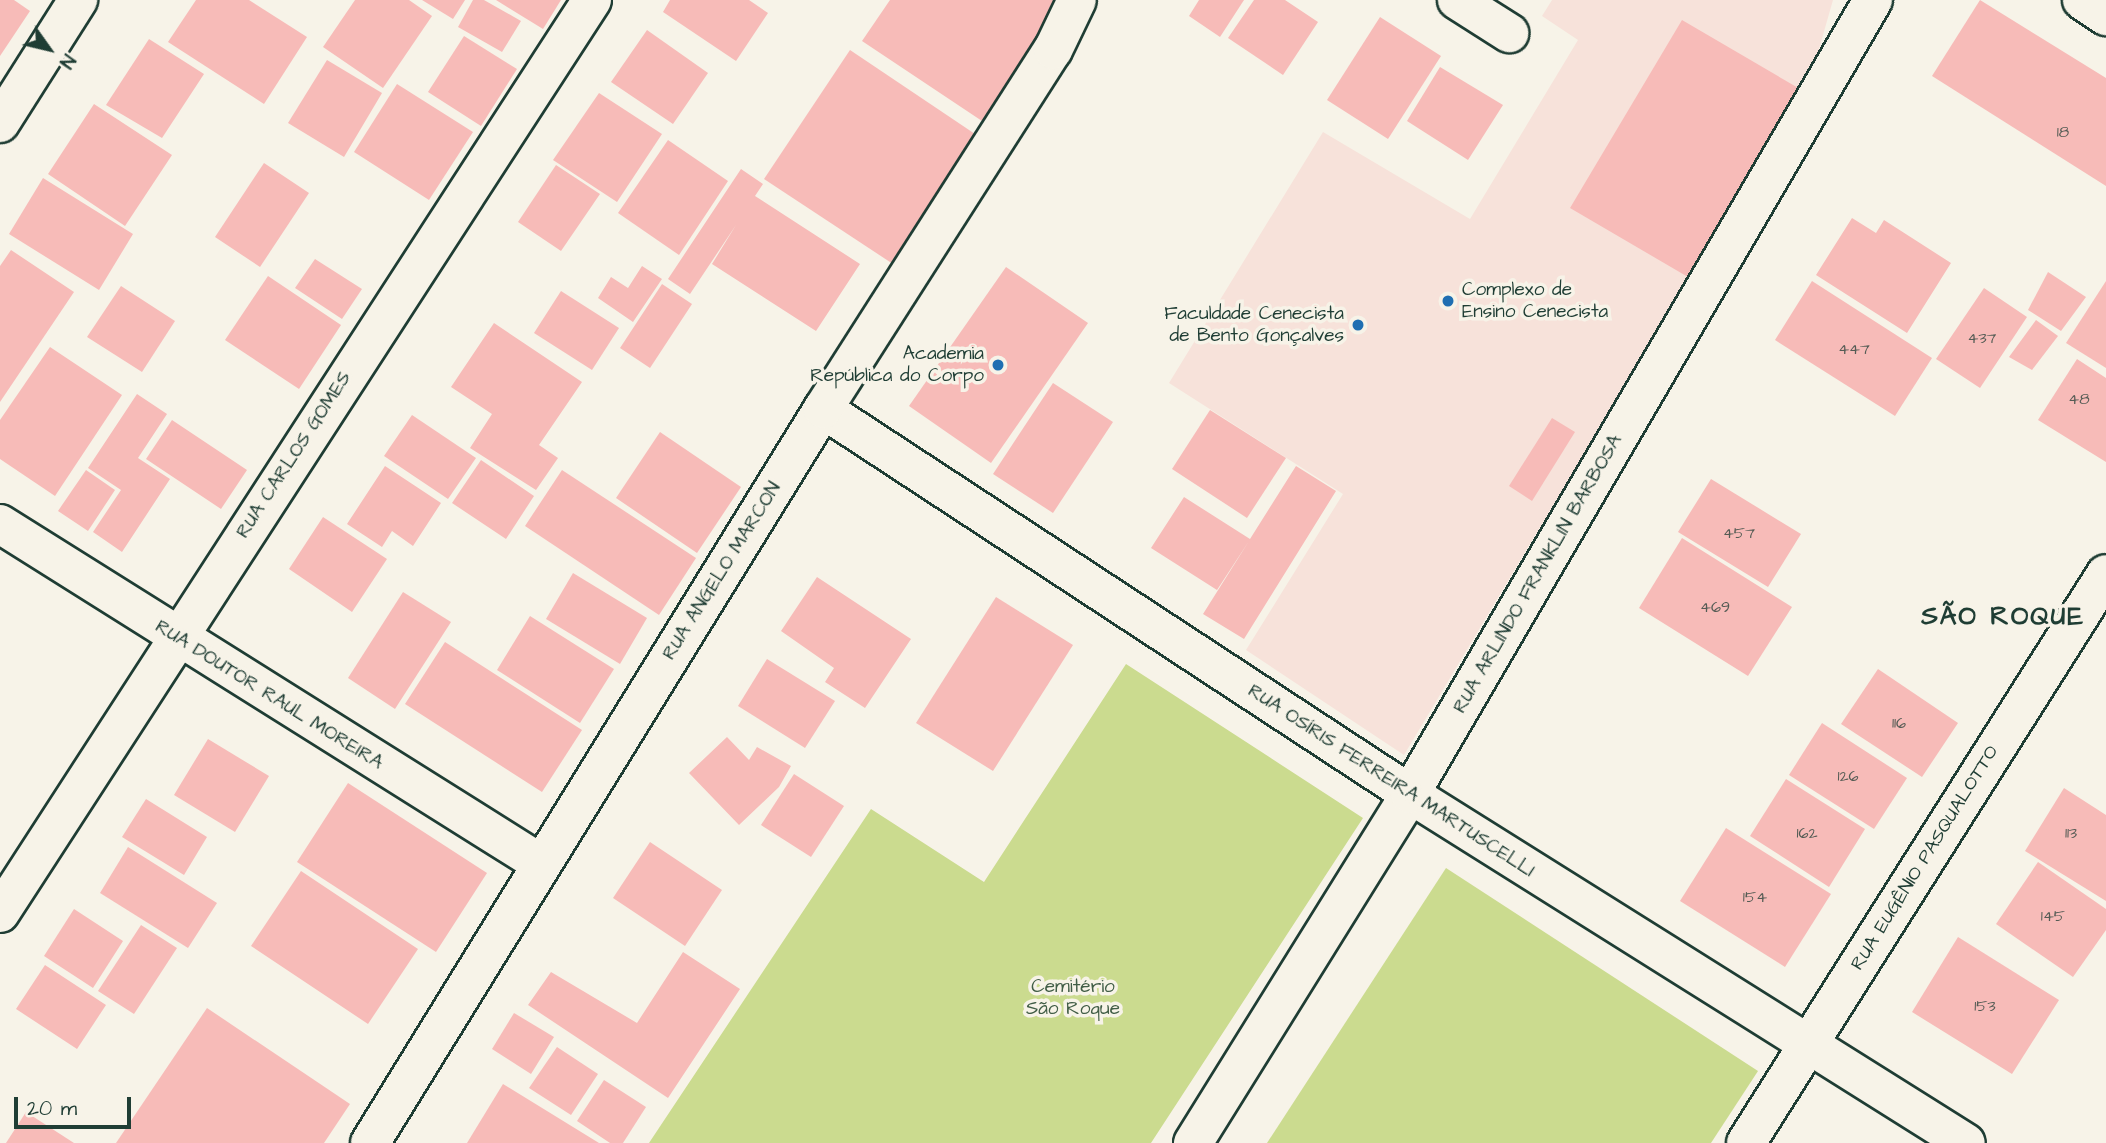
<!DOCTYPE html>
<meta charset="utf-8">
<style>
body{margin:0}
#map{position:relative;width:2106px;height:1143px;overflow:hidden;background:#f7f3e8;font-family:"Architects Daughter",sans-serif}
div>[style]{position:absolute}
.built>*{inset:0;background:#f7e2da}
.green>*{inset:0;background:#cbdb8f}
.building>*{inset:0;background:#f7bbb8}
.roads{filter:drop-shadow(2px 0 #1f3d34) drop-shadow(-2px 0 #1f3d34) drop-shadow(0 2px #1f3d34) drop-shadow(0 -2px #1f3d34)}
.minor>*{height:38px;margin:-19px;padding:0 19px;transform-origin:19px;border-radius:19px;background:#f7f3e8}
.dots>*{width:19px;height:19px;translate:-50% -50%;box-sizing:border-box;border:4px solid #f7f3e8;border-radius:50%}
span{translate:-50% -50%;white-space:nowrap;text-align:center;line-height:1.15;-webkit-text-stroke:7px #f7f3e8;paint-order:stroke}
.number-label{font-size:16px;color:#555c55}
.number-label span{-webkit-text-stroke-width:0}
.poi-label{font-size:19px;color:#1f3d34}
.left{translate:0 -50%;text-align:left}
.right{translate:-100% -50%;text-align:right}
.street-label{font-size:19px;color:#1f3d34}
.park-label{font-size:19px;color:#415d46}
.district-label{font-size:26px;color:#1f3d34;font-weight:700;letter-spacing:2px}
.north{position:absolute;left:14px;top:14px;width:70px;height:70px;-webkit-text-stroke:5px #f7f3e8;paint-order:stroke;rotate:124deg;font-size:19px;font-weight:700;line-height:28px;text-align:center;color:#1f3d34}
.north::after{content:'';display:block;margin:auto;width:24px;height:32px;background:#1f3d34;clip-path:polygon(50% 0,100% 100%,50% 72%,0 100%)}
.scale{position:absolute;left:14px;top:1097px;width:117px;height:32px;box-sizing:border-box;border:4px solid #1f3d34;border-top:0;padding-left:9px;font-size:21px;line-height:24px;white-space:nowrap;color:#1f3d34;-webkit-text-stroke:5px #f7f3e8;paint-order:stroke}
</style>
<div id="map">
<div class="built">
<i style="clip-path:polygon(1552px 0,1833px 0,1813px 70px,1404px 755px,1246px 650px,1343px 494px,1169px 383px,1323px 132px,1470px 219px,1578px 40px,1542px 16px)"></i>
</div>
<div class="green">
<i style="clip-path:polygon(1126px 664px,1363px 818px,1151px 1143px,649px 1143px,871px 809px,984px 882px)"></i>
<i style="clip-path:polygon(1446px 868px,1758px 1071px,1711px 1143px,1267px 1143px)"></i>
</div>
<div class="building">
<i style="clip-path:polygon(0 0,14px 0,30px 11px,0 56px)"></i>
<i style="clip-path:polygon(196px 0,249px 0,307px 37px,264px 104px,168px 42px)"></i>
<i style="clip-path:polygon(355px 0,409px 0,432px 16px,383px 88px,323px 47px)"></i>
<i style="clip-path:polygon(422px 0,465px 0,453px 19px)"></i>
<i style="clip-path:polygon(473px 0,484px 0,521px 21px,502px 52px,458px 27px)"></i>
<i style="clip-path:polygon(496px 0,561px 0,543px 29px)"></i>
<i style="clip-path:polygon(670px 0,749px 0,768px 13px,736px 61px,663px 12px)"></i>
<i style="clip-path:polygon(890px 0,1067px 0,985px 123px,862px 41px)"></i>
<i style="clip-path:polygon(1199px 0,1244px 0,1220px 37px,1189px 16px)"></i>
<i style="clip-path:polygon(1254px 0,1285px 0,1318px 22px,1283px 75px,1228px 38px)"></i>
<i style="clip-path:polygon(1980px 0,2106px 78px,2106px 186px,1932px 76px)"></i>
<i style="clip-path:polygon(1380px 17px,1441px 56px,1388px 139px,1327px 100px)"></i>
<i style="clip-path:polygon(1682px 20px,1800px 89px,1688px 277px,1570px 208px)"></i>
<i style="clip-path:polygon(647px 30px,708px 73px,673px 124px,611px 82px)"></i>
<i style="clip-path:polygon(464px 36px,517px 69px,481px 126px,428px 92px)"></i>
<i style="clip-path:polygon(149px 39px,204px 74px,162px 138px,106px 105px)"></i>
<i style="clip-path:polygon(850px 50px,978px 136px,893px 264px,764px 179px)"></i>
<i style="clip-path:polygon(327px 60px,382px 93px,344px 157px,288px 123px)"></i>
<i style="clip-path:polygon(1440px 67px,1503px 105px,1468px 160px,1407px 121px)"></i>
<i style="clip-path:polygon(397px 84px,473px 132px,429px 200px,354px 152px)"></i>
<i style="clip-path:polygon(599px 93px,662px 134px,617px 202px,553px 160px)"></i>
<i style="clip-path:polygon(94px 104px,172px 155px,125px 226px,48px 174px)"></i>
<i style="clip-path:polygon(668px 140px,728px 181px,679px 255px,618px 213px)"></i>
<i style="clip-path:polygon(264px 163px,309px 193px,260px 267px,215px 237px)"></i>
<i style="clip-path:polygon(556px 165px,600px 194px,561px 251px,518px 222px)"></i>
<i style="clip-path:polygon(741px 169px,763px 184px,755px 196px,860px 264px,816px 331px,712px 264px,736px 225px,690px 294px,668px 279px)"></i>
<i style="clip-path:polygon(43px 178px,133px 234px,99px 290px,9px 234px)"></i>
<i style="clip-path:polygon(1852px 218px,1876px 233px,1884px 220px,1951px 263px,1907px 333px,1816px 275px)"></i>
<i style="clip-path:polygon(11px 250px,74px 292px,0 402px,0 266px)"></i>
<i style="clip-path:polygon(315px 259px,362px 289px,342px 319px,295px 288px)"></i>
<i style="clip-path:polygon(642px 266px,662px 279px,633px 322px,598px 298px,611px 277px,628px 288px)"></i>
<i style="clip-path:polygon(1006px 267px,1088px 323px,991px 463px,909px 406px)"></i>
<i style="clip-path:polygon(2048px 272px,2086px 297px,2061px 331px,2028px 310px)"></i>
<i style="clip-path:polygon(268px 276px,341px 325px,299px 389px,225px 340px)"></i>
<i style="clip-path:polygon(1812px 281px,1932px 358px,1895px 416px,1775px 340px)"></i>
<i style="clip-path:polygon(2106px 281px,2106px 368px,2066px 343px)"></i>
<i style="clip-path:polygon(662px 284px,692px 304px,650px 368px,620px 348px)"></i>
<i style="clip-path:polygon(121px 286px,175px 321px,142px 372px,87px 337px)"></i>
<i style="clip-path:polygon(1984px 288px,2027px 317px,1980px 388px,1936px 359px)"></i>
<i style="clip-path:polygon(561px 291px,619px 328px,592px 370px,534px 333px)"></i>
<i style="clip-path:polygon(2036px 320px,2058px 336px,2032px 370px,2009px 357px)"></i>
<i style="clip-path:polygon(494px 323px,582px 382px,539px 445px,558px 458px,536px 490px,470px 448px,492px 414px,451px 387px)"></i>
<i style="clip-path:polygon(50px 347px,122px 395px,55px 496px,0 459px,0 420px)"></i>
<i style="clip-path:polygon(2077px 359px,2106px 378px,2106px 462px,2038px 420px)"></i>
<i style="clip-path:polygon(1053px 383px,1113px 422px,1053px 513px,993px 474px)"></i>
<i style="clip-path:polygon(137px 394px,167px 414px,138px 458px,170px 479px,122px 552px,93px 532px,121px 490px,88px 468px)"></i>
<i style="clip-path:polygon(1210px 410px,1286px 458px,1247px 518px,1172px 469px)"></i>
<i style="clip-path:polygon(412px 415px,476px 458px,448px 499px,384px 456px)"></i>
<i style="clip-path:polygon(1552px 418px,1575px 432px,1532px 501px,1509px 486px)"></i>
<i style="clip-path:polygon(172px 420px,247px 470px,221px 509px,146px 459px)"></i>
<i style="clip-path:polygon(660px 432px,741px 487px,697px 553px,616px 498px)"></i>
<i style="clip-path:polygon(481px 460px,534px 496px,506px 539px,452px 503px)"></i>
<i style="clip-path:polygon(385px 466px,441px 503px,413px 546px,392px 531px,382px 547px,347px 524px)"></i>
<i style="clip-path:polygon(1296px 466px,1336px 491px,1244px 639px,1203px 614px,1249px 541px,1217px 590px,1151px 548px,1184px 497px,1250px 539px)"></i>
<i style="clip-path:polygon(86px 470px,115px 490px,88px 531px,58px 511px)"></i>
<i style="clip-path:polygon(562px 470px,696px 558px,659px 615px,525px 526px)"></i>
<i style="clip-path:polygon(1711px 479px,1801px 534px,1768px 587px,1678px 532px)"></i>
<i style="clip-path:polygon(323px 517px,387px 559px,352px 612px,289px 569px)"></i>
<i style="clip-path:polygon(1682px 538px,1792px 607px,1748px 676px,1639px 608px)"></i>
<i style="clip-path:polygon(573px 573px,647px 618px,620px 664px,546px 619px)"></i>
<i style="clip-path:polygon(817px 577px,911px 639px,865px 708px,825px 682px,834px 668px,781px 631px)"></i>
<i style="clip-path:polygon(403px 592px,451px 622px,395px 709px,348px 678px)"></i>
<i style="clip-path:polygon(996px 597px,1073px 645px,993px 771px,916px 723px)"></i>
<i style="clip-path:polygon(530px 616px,614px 669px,580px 723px,497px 670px)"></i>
<i style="clip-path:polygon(445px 642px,582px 730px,542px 792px,405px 704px)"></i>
<i style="clip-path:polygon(767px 659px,835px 701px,805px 748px,738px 706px)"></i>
<i style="clip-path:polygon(1878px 669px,1958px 723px,1922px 777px,1841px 724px)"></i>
<i style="clip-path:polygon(1822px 723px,1907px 778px,1874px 829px,1789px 775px)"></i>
<i style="clip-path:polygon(727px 737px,749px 760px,757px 747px,791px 766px,779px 787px,739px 825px,689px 773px)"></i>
<i style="clip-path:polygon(208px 739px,269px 776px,235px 832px,174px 795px)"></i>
<i style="clip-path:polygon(794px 774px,844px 806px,811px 857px,761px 825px)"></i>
<i style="clip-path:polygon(1786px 779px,1865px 829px,1829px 887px,1750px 836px)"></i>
<i style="clip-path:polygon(348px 783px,487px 873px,436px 952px,297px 862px)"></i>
<i style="clip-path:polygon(2064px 788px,2106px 815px,2106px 901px,2025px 851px)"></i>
<i style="clip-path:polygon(146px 799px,207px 837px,184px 875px,122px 837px)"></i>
<i style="clip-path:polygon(1726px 828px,1831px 894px,1785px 967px,1680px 901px)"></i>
<i style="clip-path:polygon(650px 842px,722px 890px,685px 946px,613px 898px)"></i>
<i style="clip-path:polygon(128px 847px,217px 903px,188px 948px,100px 893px)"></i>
<i style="clip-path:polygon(2038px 862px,2106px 909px,2106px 930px,2073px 977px,1996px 924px)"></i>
<i style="clip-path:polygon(301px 871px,418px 949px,368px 1024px,251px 946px)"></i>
<i style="clip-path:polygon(74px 909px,123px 941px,93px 988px,44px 956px)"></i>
<i style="clip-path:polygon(141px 925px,177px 948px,134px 1014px,98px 991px)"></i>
<i style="clip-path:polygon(1958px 937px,2059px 1000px,2012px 1074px,1912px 1012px)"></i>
<i style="clip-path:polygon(683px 952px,740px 989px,668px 1098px,528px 1005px,551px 972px,637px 1023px)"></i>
<i style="clip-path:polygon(45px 965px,106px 1005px,77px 1049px,16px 1009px)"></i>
<i style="clip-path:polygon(207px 1008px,350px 1104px,324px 1143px,116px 1143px)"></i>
<i style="clip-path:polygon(514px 1013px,554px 1037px,531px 1074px,492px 1049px)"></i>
<i style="clip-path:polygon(557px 1047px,598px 1074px,571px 1115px,529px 1088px)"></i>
<i style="clip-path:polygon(604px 1080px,646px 1107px,623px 1143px,610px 1143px,577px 1121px)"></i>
<i style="clip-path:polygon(503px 1084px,599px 1143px,467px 1143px)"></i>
<i style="clip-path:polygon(26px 1112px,74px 1143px,6px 1143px)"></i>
</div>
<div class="roads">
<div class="minor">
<i style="left:1457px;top:0;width:62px;rotate:32.4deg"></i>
<i style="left:2082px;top:0;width:29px;rotate:34deg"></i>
<i style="left:0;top:123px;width:146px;rotate:-57.6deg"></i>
<i style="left:823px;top:409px;width:702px;rotate:33.26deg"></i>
<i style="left:1410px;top:794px;width:656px;rotate:32.12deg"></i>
<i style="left:0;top:524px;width:638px;rotate:32.12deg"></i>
<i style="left:0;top:913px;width:1088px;rotate:-57.04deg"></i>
<i style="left:370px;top:1143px;width:863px;rotate:-58.32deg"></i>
<i style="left:823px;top:409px;width:426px;rotate:-57.4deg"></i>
<i style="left:1053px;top:50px;width:55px;rotate:-64.4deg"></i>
<i style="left:1193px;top:1143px;width:411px;rotate:-58.1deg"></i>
<i style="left:1410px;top:794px;width:919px;rotate:-59.75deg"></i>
<i style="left:1746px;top:1143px;width:673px;rotate:-57.68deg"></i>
</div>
</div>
<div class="dots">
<i style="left:1448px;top:301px;background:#1f6fb2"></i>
<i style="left:1358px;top:325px;background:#1f6fb2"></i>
<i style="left:998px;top:365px;background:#1f6fb2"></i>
</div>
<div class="number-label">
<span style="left:2063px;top:132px">18</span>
<span style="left:1982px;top:338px">437</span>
<span style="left:1854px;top:349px">447</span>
<span style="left:2079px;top:399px">48</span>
<span style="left:1739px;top:533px">457</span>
<span style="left:1715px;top:607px">469</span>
<span style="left:1899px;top:723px">116</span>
<span style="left:1848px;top:776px">126</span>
<span style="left:1807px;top:833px">162</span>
<span style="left:2071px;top:833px">113</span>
<span style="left:1755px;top:897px">154</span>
<span style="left:2053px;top:916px">145</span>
<span style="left:1985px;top:1006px">153</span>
</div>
<div class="poi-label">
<span class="left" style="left:1462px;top:301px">Complexo de<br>Ensino Cenecista</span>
<span class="right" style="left:1344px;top:325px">Faculdade Cenecista<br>de Bento Gonçalves</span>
<span class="right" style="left:984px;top:365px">Academia<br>República do Corpo</span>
</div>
<div class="street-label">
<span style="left:294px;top:455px;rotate:-57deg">RUA CARLOS GOMES</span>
<span style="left:722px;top:571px;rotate:-58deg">RUA ANGELO MARCON</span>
<span style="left:1538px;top:574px;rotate:-60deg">RUA ARLINDO FRANKLIN BARBOSA</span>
<span style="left:269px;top:695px;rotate:32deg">RUA DOUTOR RAUL MOREIRA</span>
<span style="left:1391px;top:781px;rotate:33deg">RUA OSÍRIS FERREIRA MARTUSCELLI</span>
<span style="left:1925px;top:858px;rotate:-58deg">RUA EUGÊNIO PASQUALOTTO</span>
</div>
<div class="park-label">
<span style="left:1073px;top:998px">Cemitério<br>São Roque</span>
</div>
<div class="district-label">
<span style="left:2003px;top:617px">SÃO ROQUE</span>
</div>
<div class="north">N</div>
<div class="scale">20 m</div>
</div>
